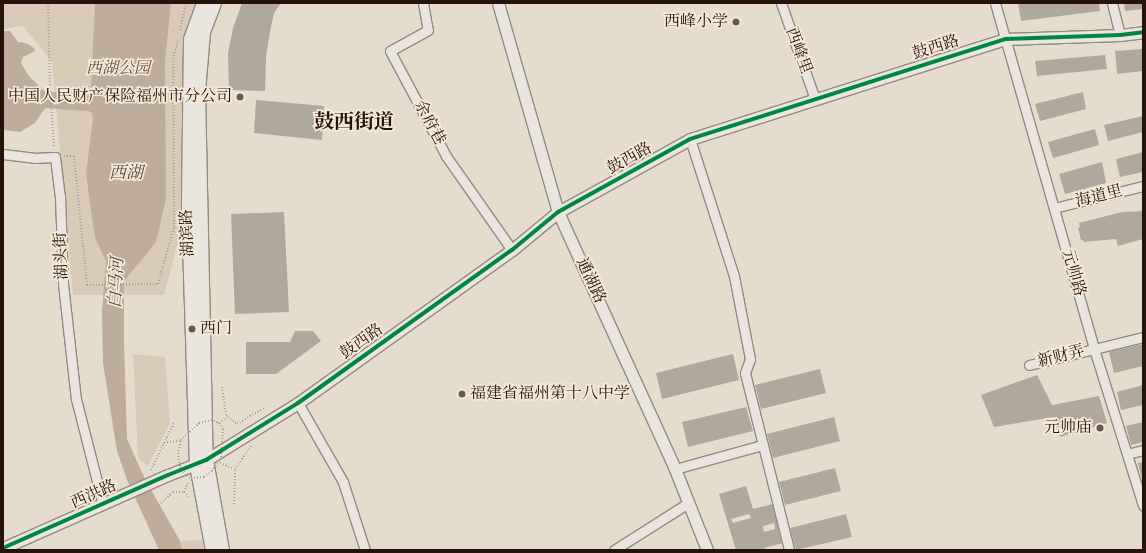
<!DOCTYPE html>
<meta charset="utf-8">
<style>
body{margin:0}
#map{position:relative;width:1146px;height:553px;overflow:hidden;background:#e6dccc;font-family:"IM FELL English","Noto Serif SC",serif}
div>[style]{position:absolute}
.green>*{inset:0;background:#d9cab5}
.water>*{inset:0;background:#bdad99}
.building>*{inset:0;background:#b0a89d}
.path>*{height:2px;margin-top:-1px;transform-origin:0;background:repeating-linear-gradient(90deg,#a59f98 0 1px,transparent 0 3px)}
.roads{filter:drop-shadow(1px 0 #928a81) drop-shadow(-1px 0 #928a81) drop-shadow(0 1px #928a81) drop-shadow(0 -1px #928a81)}
.minor>*{height:9px;margin:-4.5px;padding:0 4.5px;transform-origin:4.5px;border-radius:4.5px;background:#eae5de}
.tertiary>*{height:11px;margin:-5.5px;padding:0 5.5px;transform-origin:5.5px;border-radius:5.5px;background:#eae5de}
.secondary>*{height:13px;margin:-6.5px;padding:0 6.5px;transform-origin:6.5px;border-radius:6.5px;background:#eae5de}
.path-bridge>*{height:2px;margin-top:-1px;transform-origin:0;background:repeating-linear-gradient(90deg,#a59f98 0 1px,transparent 0 3px)}
.cycleway>*{height:4px;margin:-2px;padding:0 2px;transform-origin:2px;border-radius:2px;background:#00873e}
.dots>*{width:11px;height:11px;translate:-50% -50%;box-sizing:border-box;border:2px solid #f5ead7;border-radius:50%}
span{translate:-50% -50%;white-space:nowrap;text-align:center;line-height:1.15;-webkit-text-stroke:3.5px #f5ead7;paint-order:stroke}
.poi-label{font-size:16px;color:#27120a}
.right{translate:-100% -50%;text-align:right}
.left{translate:0 -50%;text-align:left}
.street-label{font-size:16px;color:#27120a}
.park-label{font-size:16px;color:#614d40;font-style:italic}
.water-label{font-size:17px;color:#5c483a;font-style:italic}
.district-label{font-size:20px;color:#27120a;font-weight:700}
.frame{position:absolute;inset:0;border:4px solid #27120a;pointer-events:none}
</style>
<div id="map">
<div class="green">
<i style="clip-path:polygon(3px 3px,196px 3px,184px 54px,181px 230px,164px 295px,73px 295px,52px 62px,23px 26px,3px 29px)"></i>
<i style="clip-path:polygon(133px 354px,165px 357px,170px 423px,148px 466px,138px 458px)"></i>
<i style="clip-path:polygon(202px 540px,204px 550px,182px 550px,180px 541px)"></i>
</div>
<div class="water">
<i style="clip-path:polygon(95px 3px,171px 3px,165px 61px,166px 199px,156px 242px,124px 281px,124px 341px,127px 439px,145px 479px,180px 541px,182px 550px,159px 550px,127px 480px,117px 451px,103px 363px,102px 311px,106px 261px,95px 238px,86px 174px,93px 118px,92px 113px,88px 111px,45px 108px,35px 123px,20px 132px,3px 130px,3px 31px,10px 31px,18px 42px,26px 43px,34px 48px,35px 51px,23px 57px,21px 63px,29px 76px,44px 91px,85px 96px,90px 95px,91px 89px)"></i>
</div>
<div class="building">
<i style="clip-path:polygon(242px 3px,281px 3px,274px 13px,270px 32px,266px 57px,265px 91px,229px 90px,228px 53px,233px 28px)"></i>
<i style="clip-path:polygon(1018px 3px,1099px 3px,1100px 11px,1021px 21px)"></i>
<i style="clip-path:polygon(1124px 3px,1143px 3px,1143px 9px,1125px 11px)"></i>
<i style="clip-path:polygon(1143px 49px,1143px 71px,1117px 74px,1115px 51px)"></i>
<i style="clip-path:polygon(1105px 55px,1107px 69px,1037px 76px,1035px 61px)"></i>
<i style="clip-path:polygon(1083px 92px,1086px 109px,1040px 121px,1035px 104px)"></i>
<i style="clip-path:polygon(256px 100px,324px 106px,322px 140px,254px 133px)"></i>
<i style="clip-path:polygon(1143px 116px,1143px 132px,1108px 141px,1104px 125px)"></i>
<i style="clip-path:polygon(1095px 129px,1099px 145px,1053px 158px,1048px 142px)"></i>
<i style="clip-path:polygon(1143px 152px,1143px 172px,1120px 177px,1116px 159px)"></i>
<i style="clip-path:polygon(1102px 162px,1106px 183px,1065px 194px,1059px 174px)"></i>
<i style="clip-path:polygon(1143px 211px,1143px 239px,1118px 246px,1116px 239px,1084px 242px,1083px 240px,1081px 240px,1078px 228px,1080px 227px,1079px 223px,1122px 212px)"></i>
<i style="clip-path:polygon(284px 212px,289px 312px,235px 314px,231px 214px)"></i>
<i style="clip-path:polygon(295px 331px,313px 331px,321px 341px,276px 374px,246px 374px,246px 342px,290px 342px)"></i>
<i style="clip-path:polygon(1143px 344px,1143px 366px,1114px 373px,1109px 352px)"></i>
<i style="clip-path:polygon(733px 354px,739px 380px,662px 399px,656px 373px)"></i>
<i style="clip-path:polygon(820px 369px,826px 393px,761px 409px,755px 385px)"></i>
<i style="clip-path:polygon(1037px 375px,1052px 405px,1099px 396px,1107px 423px,1060px 437px,1054px 417px,994px 427px,981px 395px)"></i>
<i style="clip-path:polygon(1143px 385px,1143px 405px,1121px 410px,1117px 392px)"></i>
<i style="clip-path:polygon(746px 407px,753px 431px,688px 447px,682px 422px)"></i>
<i style="clip-path:polygon(834px 417px,840px 441px,773px 458px,767px 434px)"></i>
<i style="clip-path:polygon(1143px 422px,1143px 442px,1131px 445px,1126px 426px)"></i>
<i style="clip-path:polygon(1143px 462px,1143px 480px,1142px 480px,1138px 463px)"></i>
<i style="clip-path:polygon(835px 468px,841px 491px,785px 505px,779px 482px)"></i>
<i style="clip-path:polygon(evenodd,746px 486px,753px 509px,773px 504px,783px 543px,764px 548px,765px 550px,736px 550px,719px 494px,746px 486px,749px 514px,751px 518px,733px 523px,731px 519px,749px 514px,746px 486px,774px 523px,775px 529px,764px 532px,763px 526px,774px 523px)"></i>
<i style="clip-path:polygon(846px 514px,852px 537px,796px 550px,790px 528px)"></i>
</div>
<div class="path">
<i style="left:48px;top:3px;width:85px;rotate:88.7deg"></i>
<i style="left:50px;top:88px;width:60px;rotate:86.2deg"></i>
<i style="left:180px;top:30px;width:28px;rotate:-77deg"></i>
<i style="left:64px;top:156px;width:10px"></i>
<i style="left:74px;top:156px;width:130px;rotate:84.2deg"></i>
<i style="left:87px;top:285px;width:71px;rotate:-0.8deg"></i>
<i style="left:158px;top:284px;width:59px;rotate:-74.3deg"></i>
<i style="left:174px;top:227px;width:168px;rotate:-90.3deg"></i>
<i style="left:173px;top:59px;width:20px;rotate:-75deg"></i>
<i style="left:222px;top:387px;width:28px;rotate:82deg"></i>
<i style="left:226px;top:415px;width:14px;rotate:39deg"></i>
<i style="left:237px;top:424px;width:33px;rotate:-31deg"></i>
<i style="left:219px;top:423px;width:11px;rotate:-34deg"></i>
<i style="left:220px;top:463px;width:15px;rotate:23deg"></i>
<i style="left:151px;top:470px;width:52px;rotate:-63.9deg"></i>
<i style="left:184px;top:492px;width:10px;rotate:-66deg"></i>
<i style="left:161px;top:503px;width:16px;rotate:-43deg"></i>
<i style="left:173px;top:492px;width:11px"></i>
<i style="left:184px;top:492px;width:8px;rotate:45deg"></i>
<i style="left:234px;top:504px;width:35px;rotate:-88deg"></i>
<i style="left:235px;top:469px;width:29px;rotate:-55deg"></i>
</div>
<div class="roads">
<div class="minor">
<i style="left:423px;top:3px;width:27px;rotate:80deg"></i>
<i style="left:428px;top:30px;width:43px;rotate:151.1deg"></i>
<i style="left:390px;top:51px;width:119px;rotate:61.9deg"></i>
<i style="left:446px;top:156px;width:115px;rotate:54.9deg"></i>
<i style="left:781px;top:3px;width:102px;rotate:70.5deg"></i>
<i style="left:995px;top:3px;width:360px;rotate:74deg"></i>
<i style="left:1094px;top:349px;width:164px;rotate:72.6deg"></i>
<i style="left:1112px;top:3px;width:33px;rotate:76deg"></i>
<i style="left:690px;top:139px;width:144px;rotate:72.2deg"></i>
<i style="left:734px;top:276px;width:85px;rotate:79.1deg"></i>
<i style="left:750px;top:359px;width:15px;rotate:110deg"></i>
<i style="left:745px;top:373px;width:182px;rotate:76deg"></i>
<i style="left:3px;top:154px;width:31px;rotate:7deg"></i>
<i style="left:34px;top:158px;width:21px;rotate:-3deg"></i>
<i style="left:55px;top:157px;width:39px;rotate:83deg"></i>
<i style="left:60px;top:196px;width:88px;rotate:88deg"></i>
<i style="left:63px;top:284px;width:116px;rotate:83.6deg"></i>
<i style="left:76px;top:399px;width:109px;rotate:75.7deg"></i>
<i style="left:1054px;top:208px;width:92px;rotate:-13.9deg"></i>
<i style="left:1029px;top:365px;width:117px;rotate:-13.8deg"></i>
<i style="left:298px;top:403px;width:91px;rotate:60.3deg"></i>
<i style="left:343px;top:482px;width:71px;rotate:72.1deg"></i>
<i style="left:1127px;top:454px;width:16px;rotate:-14deg"></i>
<i style="left:675px;top:469px;width:90px;rotate:-15.4deg"></i>
<i style="left:614px;top:550px;width:88px;rotate:-32.4deg"></i>
</div>
<div class="tertiary">
<i style="left:498px;top:3px;width:217px;rotate:74deg"></i>
<i style="left:558px;top:212px;width:282px;rotate:65.5deg"></i>
<i style="left:675px;top:469px;width:87px;rotate:68.4deg"></i>
<i style="left:3px;top:548px;width:180px;rotate:-23.9deg"></i>
<i style="left:168px;top:475px;width:41px;rotate:-21.5deg"></i>
<i style="left:206px;top:460px;width:108px;rotate:-31.8deg"></i>
<i style="left:298px;top:403px;width:263px;rotate:-35.6deg"></i>
<i style="left:512px;top:250px;width:60px;rotate:-39.6deg"></i>
<i style="left:558px;top:212px;width:151px;rotate:-28.9deg"></i>
<i style="left:690px;top:139px;width:331px;rotate:-17.6deg"></i>
<i style="left:1006px;top:39px;width:114px;rotate:-2deg"></i>
<i style="left:1120px;top:35px;width:23px;rotate:-7deg"></i>
</div>
<div class="secondary">
<i style="left:203px;top:3px;width:38px;rotate:110deg"></i>
<i style="left:190px;top:39px;width:172px;rotate:90.7deg"></i>
<i style="left:188px;top:211px;width:254px;rotate:88.2deg"></i>
<i style="left:196px;top:465px;width:86px;rotate:79.3deg"></i>
<i style="left:214px;top:3px;width:31px;rotate:111deg"></i>
<i style="left:203px;top:32px;width:59px;rotate:94.8deg"></i>
<i style="left:198px;top:91px;width:369px;rotate:88.8deg"></i>
<i style="left:206px;top:460px;width:91px;rotate:79.9deg"></i>
</div>
</div>
<div class="path-bridge">
<i style="left:164px;top:443px;width:17px;rotate:-10deg"></i>
<i style="left:181px;top:440px;width:25px;rotate:-43deg"></i>
<i style="left:199px;top:423px;width:12px;rotate:-14deg"></i>
<i style="left:211px;top:420px;width:9px;rotate:21deg"></i>
<i style="left:219px;top:423px;width:7px;rotate:56deg"></i>
<i style="left:223px;top:429px;width:29px;rotate:94deg"></i>
<i style="left:221px;top:458px;width:16px;rotate:125deg"></i>
<i style="left:212px;top:471px;width:10px;rotate:143deg"></i>
<i style="left:204px;top:477px;width:14px;rotate:176deg"></i>
<i style="left:190px;top:478px;width:5px;rotate:-143deg"></i>
<i style="left:186px;top:475px;width:11px;rotate:-124deg"></i>
<i style="left:180px;top:466px;width:12px;rotate:-99deg"></i>
<i style="left:178px;top:454px;width:14px;rotate:-78deg"></i>
</div>
<div class="cycleway">
<i style="left:3px;top:548px;width:180px;rotate:-23.9deg"></i>
<i style="left:168px;top:475px;width:41px;rotate:-21.5deg"></i>
<i style="left:206px;top:460px;width:108px;rotate:-31.8deg"></i>
<i style="left:298px;top:403px;width:263px;rotate:-35.6deg"></i>
<i style="left:512px;top:250px;width:60px;rotate:-39.6deg"></i>
<i style="left:558px;top:212px;width:151px;rotate:-28.9deg"></i>
<i style="left:690px;top:139px;width:331px;rotate:-17.6deg"></i>
<i style="left:1006px;top:39px;width:114px;rotate:-2deg"></i>
<i style="left:1120px;top:35px;width:23px;rotate:-7deg"></i>
</div>
<div class="dots">
<i style="left:736px;top:22px;background:#6a594e"></i>
<i style="left:240px;top:97px;background:#6a594e"></i>
<i style="left:192px;top:329px;background:#6a594e"></i>
<i style="left:462px;top:394px;background:#6a594e"></i>
<i style="left:1100px;top:428px;background:#6a594e"></i>
</div>
<div class="poi-label">
<span class="right" style="left:728px;top:22px">西峰小学</span>
<span class="right" style="left:232px;top:97px">中国人民财产保险福州市分公司</span>
<span class="left" style="left:200px;top:329px">西门</span>
<span class="left" style="left:470px;top:394px">福建省福州第十八中学</span>
<span class="right" style="left:1092px;top:428px">元帅庙</span>
</div>
<div class="street-label">
<span style="left:936px;top:48px;rotate:-17deg">鼓西路</span>
<span style="left:798px;top:51px;rotate:70deg">西峰里</span>
<span style="left:429px;top:123px;rotate:62deg">余府巷</span>
<span style="left:630px;top:159px;rotate:-29deg">鼓西路</span>
<span style="left:1099px;top:197px;rotate:-14deg">海道里</span>
<span style="left:188px;top:233px;rotate:-92deg">湖滨路</span>
<span style="left:62px;top:256px;rotate:-92deg">湖头街</span>
<span style="left:1073px;top:273px;rotate:74deg">元帅路</span>
<span style="left:590px;top:281px;rotate:65deg">通湖路</span>
<span style="left:362px;top:342px;rotate:-35deg">鼓西路</span>
<span style="left:1061px;top:357px;rotate:-14deg">新财弄</span>
<span style="left:94px;top:495px;rotate:-24deg">西洪路</span>
</div>
<div class="park-label">
<span style="left:118px;top:69px">西湖公园</span>
</div>
<div class="water-label">
<span style="left:126px;top:174px">西湖</span>
<span style="left:117px;top:283px;rotate:-87deg">白马河</span>
</div>
<div class="district-label">
<span style="left:354px;top:122px">鼓西街道</span>
</div>
<div class="frame"></div>
</div>
